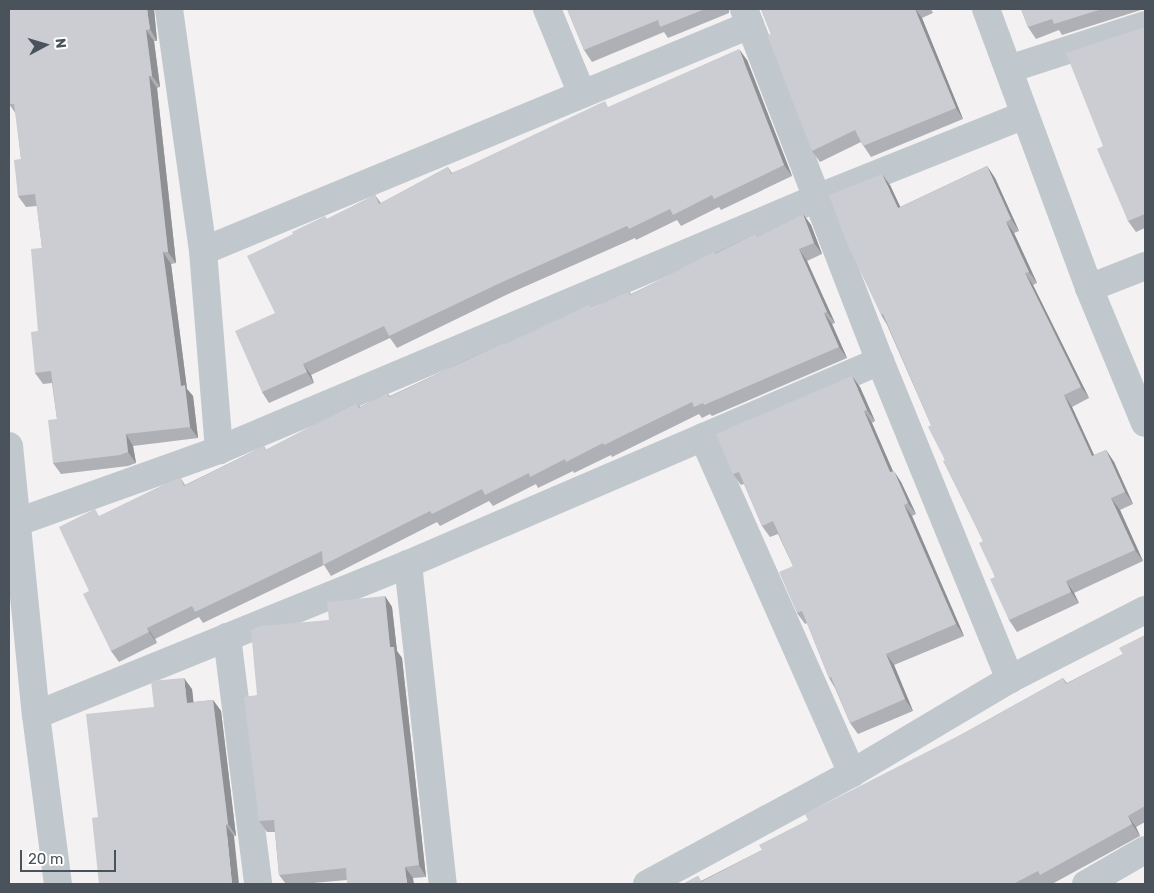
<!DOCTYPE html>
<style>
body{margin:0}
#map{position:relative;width:1154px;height:893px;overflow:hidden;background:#f3f1f1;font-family:Rubik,sans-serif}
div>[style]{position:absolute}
.minor>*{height:28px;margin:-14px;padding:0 14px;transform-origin:14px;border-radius:14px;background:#c0c8ce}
.wall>*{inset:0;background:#afb0b5}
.shaded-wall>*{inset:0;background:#8e9093}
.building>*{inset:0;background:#cbcdd2}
span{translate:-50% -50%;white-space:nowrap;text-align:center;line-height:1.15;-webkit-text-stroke:4px #fff;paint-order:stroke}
.frame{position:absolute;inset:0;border:10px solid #4a535c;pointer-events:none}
.north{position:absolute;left:20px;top:20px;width:50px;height:50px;-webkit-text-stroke:4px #fff;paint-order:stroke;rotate:84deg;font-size:14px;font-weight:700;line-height:20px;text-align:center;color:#4a535c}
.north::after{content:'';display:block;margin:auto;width:18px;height:22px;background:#4a535c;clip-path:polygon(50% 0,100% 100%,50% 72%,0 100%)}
.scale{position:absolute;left:20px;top:850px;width:96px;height:22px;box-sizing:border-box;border:2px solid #4a535c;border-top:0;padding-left:6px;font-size:15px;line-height:18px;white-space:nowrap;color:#4a535c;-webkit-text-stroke:4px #fff;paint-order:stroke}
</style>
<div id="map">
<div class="minor">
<i style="left:169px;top:9px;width:244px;rotate:82deg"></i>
<i style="left:203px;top:251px;width:200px;rotate:85.4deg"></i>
<i style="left:547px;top:9px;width:92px;rotate:67.6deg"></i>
<i style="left:744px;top:9px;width:377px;rotate:68.9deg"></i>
<i style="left:880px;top:361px;width:344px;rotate:67.8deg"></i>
<i style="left:986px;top:9px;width:297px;rotate:69.7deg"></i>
<i style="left:1089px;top:288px;width:146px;rotate:67.5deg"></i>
<i style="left:1009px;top:69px;width:143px;rotate:-17.9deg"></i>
<i style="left:203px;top:251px;width:592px;rotate:-22.45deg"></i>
<i style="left:1089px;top:288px;width:60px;rotate:-21.4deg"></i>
<i style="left:703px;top:437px;width:368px;rotate:66.1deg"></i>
<i style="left:9px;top:446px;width:270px;rotate:84.3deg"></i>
<i style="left:36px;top:715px;width:170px;rotate:82.6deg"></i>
<i style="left:15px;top:523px;width:217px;rotate:-19.7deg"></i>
<i style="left:219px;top:450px;width:649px;rotate:-22.85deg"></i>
<i style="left:817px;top:198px;width:223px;rotate:-21.8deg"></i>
<i style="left:408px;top:564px;width:322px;rotate:83.8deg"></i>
<i style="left:227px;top:637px;width:249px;rotate:82.8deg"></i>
<i style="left:36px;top:715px;width:401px;rotate:-22.1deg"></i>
<i style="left:408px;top:564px;width:514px;rotate:-23.27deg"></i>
<i style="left:647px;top:884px;width:233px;rotate:-28.4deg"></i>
<i style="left:852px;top:773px;width:184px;rotate:-30.7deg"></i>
<i style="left:1010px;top:679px;width:152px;rotate:-27.1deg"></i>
<i style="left:1086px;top:884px;width:68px;rotate:-30deg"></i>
</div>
<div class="wall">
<i style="clip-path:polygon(154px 9px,157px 41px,154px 41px,160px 87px,157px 88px,176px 263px,171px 264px,187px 389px,193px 396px,198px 438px,133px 446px,136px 463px,128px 466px,61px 474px,53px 463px,57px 419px,52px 383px,43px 384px,35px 373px,38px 331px,42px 248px,37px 206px,26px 207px,18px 196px,21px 159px,16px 114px,9px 104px)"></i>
<i style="clip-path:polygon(567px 9px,729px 9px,729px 13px,668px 38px,664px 32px,592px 62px,584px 50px)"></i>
<i style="clip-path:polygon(761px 9px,931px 9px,933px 13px,922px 18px,963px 119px,871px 157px,861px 142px,820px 162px,812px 151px,771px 34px)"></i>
<i style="clip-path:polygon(1021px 9px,1145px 9px,1145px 10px,1141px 10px,1062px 35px,1059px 30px,1036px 39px,1028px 27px)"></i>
<i style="clip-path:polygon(1145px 27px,1145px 228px,1136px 232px,1128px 221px,1103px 146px,1142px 28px)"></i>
<i style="clip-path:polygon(747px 60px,792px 176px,721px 210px,719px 207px,681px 226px,677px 220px,636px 240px,635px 238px,506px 295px,397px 348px,390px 338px,311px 375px,314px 383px,269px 403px,262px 392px,275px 313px,327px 219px,375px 195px,381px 203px,448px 167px,452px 173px,610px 107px)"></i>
<i style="clip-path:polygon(987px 166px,995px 178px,1019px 231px,1014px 233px,1037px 283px,1033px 285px,1089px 398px,1072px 407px,1094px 455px,1106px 450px,1114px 462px,1133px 504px,1120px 510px,1143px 561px,1074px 593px,1079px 603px,1017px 632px,1009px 620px,983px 541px,945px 460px,931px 425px,887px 325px,881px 315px,890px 185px,900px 207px)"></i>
<i style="clip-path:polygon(803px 214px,811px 225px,822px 254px,807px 261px,835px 323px,832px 324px,847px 358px,712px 416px,710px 414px,702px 418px,699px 414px,612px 457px,611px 455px,574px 473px,573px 471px,538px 488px,536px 484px,493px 506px,489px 501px,440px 526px,437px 522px,331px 576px,324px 565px,203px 623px,199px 617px,155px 639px,157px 643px,119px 662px,111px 651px,89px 591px,100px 516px,180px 477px,185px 485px,264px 446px,266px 450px,357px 403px,360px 407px,387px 393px,390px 396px,505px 342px,507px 344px,592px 309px,629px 291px,631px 294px,755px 234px,757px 237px)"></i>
<i style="clip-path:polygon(860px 387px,875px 421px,872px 423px,893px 471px,901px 482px,916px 514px,912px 516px,964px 636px,894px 665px,913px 711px,858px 734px,850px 723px,835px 688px,829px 678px,807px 623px,805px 624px,797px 613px,793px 566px,778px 534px,770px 537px,762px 526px,744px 484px,741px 485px,733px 474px)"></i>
<i style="clip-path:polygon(385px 596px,392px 607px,397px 651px,402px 658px,426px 877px,413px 878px,347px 880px,302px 884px,286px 884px,279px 875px,275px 832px,267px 832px,259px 821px,257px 695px,329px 620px)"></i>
<i style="clip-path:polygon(1145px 635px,1145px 822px,1136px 827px,1140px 836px,1052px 884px,1047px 884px,1046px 883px,1044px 884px,683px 884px,698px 876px,701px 881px,762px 850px,808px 820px,1063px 678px,1067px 683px,1123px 654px)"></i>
<i style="clip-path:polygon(192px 689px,193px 702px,213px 700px,221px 711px,236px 836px,98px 817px,154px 707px)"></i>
</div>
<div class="shaded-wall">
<i style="clip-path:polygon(147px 9px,154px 9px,157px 41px,150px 29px)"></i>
<i style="clip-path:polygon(915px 9px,922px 18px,963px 119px,956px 108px)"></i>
<i style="clip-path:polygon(146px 30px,154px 41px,160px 87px,152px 76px)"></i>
<i style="clip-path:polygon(739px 49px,747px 60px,792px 176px,784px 165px)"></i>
<i style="clip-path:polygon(149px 76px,157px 88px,176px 263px,168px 252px)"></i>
<i style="clip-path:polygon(987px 166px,995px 178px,1019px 231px,1011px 219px)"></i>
<i style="clip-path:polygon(882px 174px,890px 185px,906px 219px,898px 208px)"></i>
<i style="clip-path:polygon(803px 214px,811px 225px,822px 254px,814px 243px)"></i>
<i style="clip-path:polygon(1006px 222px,1014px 233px,1037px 283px,1029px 272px)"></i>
<i style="clip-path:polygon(799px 249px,807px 261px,835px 323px,827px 312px)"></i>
<i style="clip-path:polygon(163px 252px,171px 264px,187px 389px,193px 396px,198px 438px,190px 427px,181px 386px)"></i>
<i style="clip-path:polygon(1025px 273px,1033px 285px,1089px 398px,1081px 387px)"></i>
<i style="clip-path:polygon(824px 313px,832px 324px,847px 358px,839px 347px)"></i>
<i style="clip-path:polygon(303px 364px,311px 375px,314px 383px,307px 372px)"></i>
<i style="clip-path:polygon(852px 376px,860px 387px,875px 421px,867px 410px)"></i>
<i style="clip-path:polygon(1064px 395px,1072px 407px,1100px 468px,1092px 456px)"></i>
<i style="clip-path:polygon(864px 411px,872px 423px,898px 483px,890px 472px)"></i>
<i style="clip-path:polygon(126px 434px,133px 446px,136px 463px,128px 452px)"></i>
<i style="clip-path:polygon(1106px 450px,1114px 462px,1133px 504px,1125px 492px)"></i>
<i style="clip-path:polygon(894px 471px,901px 482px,916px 514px,908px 503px)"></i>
<i style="clip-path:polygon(1111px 498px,1120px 510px,1143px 561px,1135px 550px)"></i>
<i style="clip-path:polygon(904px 505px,912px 516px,964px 636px,956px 624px)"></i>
<i style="clip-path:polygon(1066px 581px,1074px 593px,1079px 603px,1071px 592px)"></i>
<i style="clip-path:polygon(385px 596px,392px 607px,397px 651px,402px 658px,426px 877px,419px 865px,390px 647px)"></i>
<i style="clip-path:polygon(147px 628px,155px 639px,157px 643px,149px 632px)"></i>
<i style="clip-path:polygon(886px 654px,894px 665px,913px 711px,905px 699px)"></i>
<i style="clip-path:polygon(184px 678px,192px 689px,195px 714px,187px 703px)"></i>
<i style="clip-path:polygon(213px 700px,221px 711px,236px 836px,228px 824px)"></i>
<i style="clip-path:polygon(1128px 816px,1136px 827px,1140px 836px,1132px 824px)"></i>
<i style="clip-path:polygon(226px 825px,234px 836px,239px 884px,232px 884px)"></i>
<i style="clip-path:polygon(405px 867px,413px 878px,414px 884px,407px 884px)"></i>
</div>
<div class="building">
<i style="clip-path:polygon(9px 9px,147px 9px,150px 29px,146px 30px,152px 76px,149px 76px,168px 252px,163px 252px,181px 386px,185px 385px,190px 427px,126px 434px,128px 452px,120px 455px,53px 463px,48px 420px,57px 419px,51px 371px,35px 373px,31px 332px,38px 331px,31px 249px,42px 248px,35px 194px,18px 196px,14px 160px,21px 159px,14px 104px,9px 104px)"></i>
<i style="clip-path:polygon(567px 9px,705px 9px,660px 27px,658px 20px,584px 50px)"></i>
<i style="clip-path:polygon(761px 9px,915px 9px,956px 108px,863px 146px,855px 130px,812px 151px,767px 35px,771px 34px)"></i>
<i style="clip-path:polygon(1021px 9px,1102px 9px,1054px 24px,1052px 19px,1028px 27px)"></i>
<i style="clip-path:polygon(1145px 27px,1145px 214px,1128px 221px,1097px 149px,1103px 146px,1066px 53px,1142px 28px)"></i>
<i style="clip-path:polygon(739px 49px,784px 165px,714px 199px,712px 195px,673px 215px,670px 209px,629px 229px,627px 226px,498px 284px,389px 336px,384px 326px,303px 364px,307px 372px,262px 392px,235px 331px,275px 313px,247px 256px,293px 234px,292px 232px,325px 216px,327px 219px,375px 195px,379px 204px,448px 167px,451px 174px,605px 101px,608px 107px)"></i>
<i style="clip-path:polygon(987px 166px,1011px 219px,1006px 222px,1029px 272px,1025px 273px,1081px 387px,1064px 395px,1092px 456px,1106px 450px,1125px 492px,1111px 498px,1135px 550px,1066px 581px,1071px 592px,1009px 620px,990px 579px,995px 577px,979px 543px,983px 541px,943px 461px,945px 460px,928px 427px,931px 425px,883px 314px,881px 315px,847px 243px,829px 195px,882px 174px,898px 208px)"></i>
<i style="clip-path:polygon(803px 214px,814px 243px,799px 249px,827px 312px,824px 313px,839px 347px,704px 405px,703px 403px,694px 407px,692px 402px,604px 445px,603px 443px,566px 462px,565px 459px,530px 477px,529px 473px,485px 495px,482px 489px,432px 514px,430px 511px,323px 565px,322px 551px,195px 612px,192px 606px,147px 628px,149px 632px,111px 651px,83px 594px,89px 591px,59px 527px,95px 509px,99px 516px,180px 477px,184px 486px,264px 446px,265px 450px,357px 403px,359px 408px,387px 393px,389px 397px,505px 342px,506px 344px,589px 305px,591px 309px,629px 291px,630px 295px,714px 252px,715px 254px,755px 234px,757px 237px)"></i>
<i style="clip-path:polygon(852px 376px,867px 410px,864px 411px,890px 472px,894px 471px,908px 503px,904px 505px,956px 624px,886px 654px,905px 699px,850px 723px,831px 677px,829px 678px,802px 611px,797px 613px,779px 572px,793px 566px,773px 521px,762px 526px,739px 472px,733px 474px,716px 434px)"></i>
<i style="clip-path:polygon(385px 596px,390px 647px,394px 647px,419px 865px,405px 867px,407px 884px,347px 884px,346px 868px,279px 875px,274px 820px,259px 821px,244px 697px,257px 695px,251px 630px,260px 626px,329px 620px,327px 602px)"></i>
<i style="clip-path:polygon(1145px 635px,1145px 806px,1128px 816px,1132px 824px,1040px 875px,1038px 871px,1013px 884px,683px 884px,698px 876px,701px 882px,762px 850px,759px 845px,808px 820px,805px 814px,966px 732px,1063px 678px,1066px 684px,1123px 654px,1119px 648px)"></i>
<i style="clip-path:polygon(184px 678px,187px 703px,213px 700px,228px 824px,226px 825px,232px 884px,99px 884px,92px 818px,98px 817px,86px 714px,154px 707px,151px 681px)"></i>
</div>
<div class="frame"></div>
<div class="north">N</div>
<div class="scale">20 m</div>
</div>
